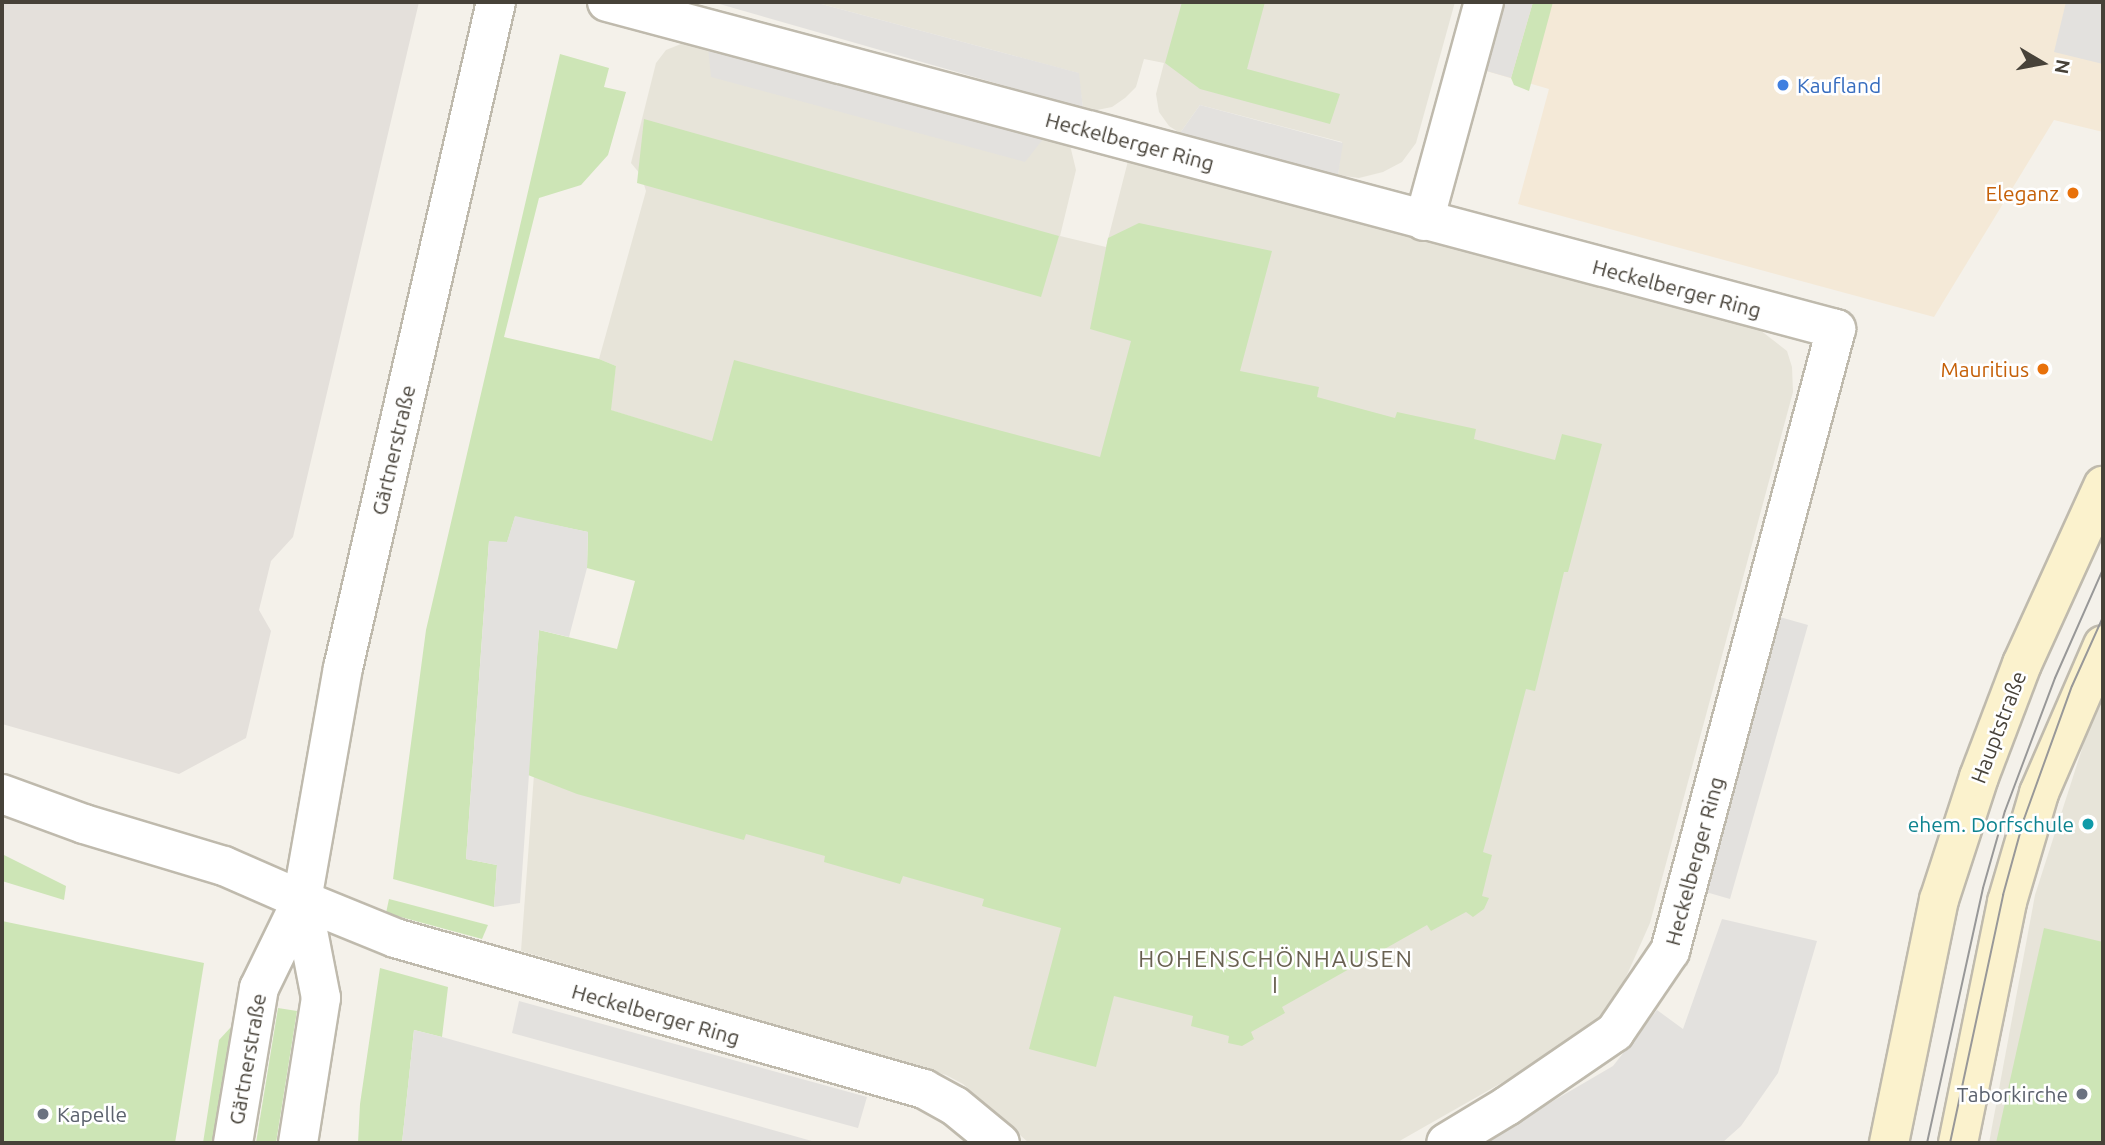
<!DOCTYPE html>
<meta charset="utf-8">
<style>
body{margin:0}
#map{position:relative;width:2105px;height:1145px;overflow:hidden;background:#f4f1ea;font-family:Ubuntu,sans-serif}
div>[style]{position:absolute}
.residential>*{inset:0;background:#e7e4d9}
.commercial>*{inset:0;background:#f4e9d7}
.industrial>*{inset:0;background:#e4e0db}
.green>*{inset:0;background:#cde5b6}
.parking>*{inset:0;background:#e3e1de}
.roads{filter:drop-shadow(2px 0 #bfbaad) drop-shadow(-2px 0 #bfbaad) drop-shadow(0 2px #bfbaad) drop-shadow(0 -2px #bfbaad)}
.minor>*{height:38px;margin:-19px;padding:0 19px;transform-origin:19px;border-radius:19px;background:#fff}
.tertiary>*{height:38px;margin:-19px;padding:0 19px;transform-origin:19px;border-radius:19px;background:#fff}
.secondary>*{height:38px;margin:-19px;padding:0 19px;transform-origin:19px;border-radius:19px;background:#fbf2cd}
.tram>*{height:2px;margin:-1px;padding:0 1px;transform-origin:1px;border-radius:1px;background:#989898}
.dots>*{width:19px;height:19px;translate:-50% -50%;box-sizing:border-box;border:4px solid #fff;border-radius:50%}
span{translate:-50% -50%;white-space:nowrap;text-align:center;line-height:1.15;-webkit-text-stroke:5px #fff;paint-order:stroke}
.shop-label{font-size:21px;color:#366cbe}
.left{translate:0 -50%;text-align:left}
.street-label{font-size:21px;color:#474239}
.food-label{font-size:21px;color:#c56008}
.right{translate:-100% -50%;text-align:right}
.culture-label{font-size:21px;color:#0d838f}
.worship-label{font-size:21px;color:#5b616d}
.neighbourhood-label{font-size:23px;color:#696151;letter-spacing:2px}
.frame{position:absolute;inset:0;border:4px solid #474239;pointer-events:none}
.north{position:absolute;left:2007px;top:28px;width:70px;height:70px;-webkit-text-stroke:5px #fff;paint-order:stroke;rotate:100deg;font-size:19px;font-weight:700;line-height:28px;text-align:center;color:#474239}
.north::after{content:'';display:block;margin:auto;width:24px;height:32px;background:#474239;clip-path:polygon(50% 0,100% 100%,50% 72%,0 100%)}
</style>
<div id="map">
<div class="residential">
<i style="clip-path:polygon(814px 2px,1455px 2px,1416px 143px,1402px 162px,1383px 172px,1359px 178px,1338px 175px,1342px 142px,1200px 105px,1180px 133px,1169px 126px,1159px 112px,1156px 94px,1164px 63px,1144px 59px,1136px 87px,1125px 98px,1112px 107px,1097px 110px,1083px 108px,1078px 73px)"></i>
<i style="clip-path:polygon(681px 44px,694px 45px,1070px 145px,1076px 170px,1060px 236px,1106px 247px,1128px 161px,1760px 330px,1787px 351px,1792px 367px,1793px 392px,1650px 923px,1618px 995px,1593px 1025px,1568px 1045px,1396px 1143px,1029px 1143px,963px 1084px,946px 1075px,521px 951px,543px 652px,645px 679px,711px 441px,610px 410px,616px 366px,599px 359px,646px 191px,641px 175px,631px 163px,656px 63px,666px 50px)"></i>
<i style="clip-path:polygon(2103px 692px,2103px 1143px,1989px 1143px,2035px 895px,2090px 724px)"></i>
</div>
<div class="commercial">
<i style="clip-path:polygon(1495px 2px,2103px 2px,2103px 132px,2054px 120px,1934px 317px,1518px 204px,1549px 89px,1476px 68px)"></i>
</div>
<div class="industrial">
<i style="clip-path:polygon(2px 2px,419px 2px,293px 537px,271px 561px,259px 610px,271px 631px,246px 738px,179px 774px,2px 724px)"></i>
</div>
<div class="green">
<i style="clip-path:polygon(1182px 2px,1265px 2px,1247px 69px,1340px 94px,1330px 124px,1200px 89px,1165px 63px)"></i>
<i style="clip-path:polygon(1533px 2px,1553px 2px,1529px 91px,1514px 85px,1511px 78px)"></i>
<i style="clip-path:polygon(560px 54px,609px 68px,604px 87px,626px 92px,608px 155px,581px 185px,539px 198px,504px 337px,599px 359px,616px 366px,611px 410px,712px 441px,734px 360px,1100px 457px,1131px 341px,1090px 329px,1108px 238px,1139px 223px,1272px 251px,1240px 371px,1319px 387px,1317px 397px,1395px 418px,1397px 412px,1476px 429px,1474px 439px,1555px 460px,1562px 434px,1602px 444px,1568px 572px,1564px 572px,1535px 691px,1526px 689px,1483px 852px,1492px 855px,1482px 896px,1489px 898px,1484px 909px,1473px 917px,1466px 912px,1431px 931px,1427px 925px,1282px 1007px,1285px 1013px,1251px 1032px,1254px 1039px,1242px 1046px,1228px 1043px,1229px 1036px,1191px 1026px,1193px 1016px,1114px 996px,1096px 1067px,1029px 1049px,1061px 928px,982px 906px,984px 899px,903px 876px,900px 884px,824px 862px,825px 856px,746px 834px,744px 840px,577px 794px,528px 775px,539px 630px,617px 649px,635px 581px,587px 568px,588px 532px,515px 517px,507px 543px,489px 541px,466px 859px,497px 865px,494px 907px,393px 879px,426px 630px)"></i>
<i style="clip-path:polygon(644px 119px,1059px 236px,1041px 297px,637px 183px)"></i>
<i style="clip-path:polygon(2px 854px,66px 886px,64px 900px,2px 881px)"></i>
<i style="clip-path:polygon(389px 899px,488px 925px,482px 939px,386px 913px)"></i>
<i style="clip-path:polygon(2px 921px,204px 963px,175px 1143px,2px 1143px)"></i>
<i style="clip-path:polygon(2044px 928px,2103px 942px,2103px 1143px,1996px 1143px)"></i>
<i style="clip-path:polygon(380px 968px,448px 987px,442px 1037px,414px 1030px,402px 1143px,358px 1143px,360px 1104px)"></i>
<i style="clip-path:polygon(278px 1008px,297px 1011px,276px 1143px,256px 1143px)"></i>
<i style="clip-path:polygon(231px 1027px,213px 1143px,203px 1143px,219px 1040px)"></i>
</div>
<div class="parking">
<i style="clip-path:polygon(814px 2px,1079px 73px,1083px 108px,716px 3px)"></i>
<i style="clip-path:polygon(1495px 2px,1533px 2px,1511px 78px,1476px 68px)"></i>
<i style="clip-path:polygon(2066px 2px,2103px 2px,2103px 64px,2054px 52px)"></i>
<i style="clip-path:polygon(708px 47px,1044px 138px,1025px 162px,711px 77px)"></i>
<i style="clip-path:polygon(1200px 105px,1343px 143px,1338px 175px,1180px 133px)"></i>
<i style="clip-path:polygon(515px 516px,588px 532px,587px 568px,569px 637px,539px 630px,520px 903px,494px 907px,497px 865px,466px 859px,489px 541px,507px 542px)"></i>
<i style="clip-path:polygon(1776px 616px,1808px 625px,1730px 899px,1699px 890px)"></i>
<i style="clip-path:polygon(1722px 919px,1817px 941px,1778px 1073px,1741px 1126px,1722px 1143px,1481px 1143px,1613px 1066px,1657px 1010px,1683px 1029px)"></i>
<i style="clip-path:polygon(519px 1001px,867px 1097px,858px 1128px,512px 1033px)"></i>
<i style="clip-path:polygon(414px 1030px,442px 1037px,819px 1143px,402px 1143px)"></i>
</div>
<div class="roads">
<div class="minor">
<i style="left:607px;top:2px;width:1272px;rotate:14.9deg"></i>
<i style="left:1836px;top:329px;width:644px;rotate:104.94deg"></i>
<i style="left:1670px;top:951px;width:98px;rotate:124.2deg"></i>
<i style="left:1615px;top:1032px;width:131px;rotate:145.6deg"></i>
<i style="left:1507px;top:1106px;width:71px;rotate:148.8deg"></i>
<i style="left:1424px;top:221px;width:227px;rotate:-74.7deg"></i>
<i style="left:302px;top:900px;width:100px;rotate:22.2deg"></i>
<i style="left:395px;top:938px;width:550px;rotate:15.93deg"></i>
<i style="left:924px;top:1089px;width:35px;rotate:29deg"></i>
<i style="left:955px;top:1106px;width:58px;rotate:39.4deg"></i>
</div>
<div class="tertiary">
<i style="left:2px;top:794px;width:87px;rotate:20.1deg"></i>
<i style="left:84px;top:824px;width:146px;rotate:16.7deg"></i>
<i style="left:224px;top:866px;width:85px;rotate:23.6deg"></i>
<i style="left:233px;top:1143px;width:157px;rotate:-80.5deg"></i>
<i style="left:259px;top:988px;width:98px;rotate:-64deg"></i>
<i style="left:302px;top:900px;width:236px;rotate:-80deg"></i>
<i style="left:343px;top:668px;width:683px;rotate:-77.06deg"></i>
<i style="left:298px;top:1143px;width:147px;rotate:-81deg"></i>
<i style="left:321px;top:998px;width:100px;rotate:-101deg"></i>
</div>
<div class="secondary">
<i style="left:1889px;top:1143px;width:248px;rotate:-78.4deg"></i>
<i style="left:1939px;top:900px;width:129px;rotate:-72deg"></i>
<i style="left:1979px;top:777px;width:121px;rotate:-69.2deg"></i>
<i style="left:2022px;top:664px;width:196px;rotate:-65.5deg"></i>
<i style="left:1958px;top:1143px;width:246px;rotate:-78.5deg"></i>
<i style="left:2007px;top:902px;width:114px;rotate:-73.6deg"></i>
<i style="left:2039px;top:793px;width:161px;rotate:-66.6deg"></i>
</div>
</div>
<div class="tram">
<i style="left:1927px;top:1143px;width:261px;rotate:-77.6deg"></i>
<i style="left:1983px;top:888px;width:80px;rotate:-74.1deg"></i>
<i style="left:2005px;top:811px;width:142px;rotate:-69.4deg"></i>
<i style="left:2055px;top:678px;width:119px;rotate:-66.2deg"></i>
<i style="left:1950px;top:1143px;width:254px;rotate:-77.9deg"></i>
<i style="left:2003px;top:895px;width:79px;rotate:-74.6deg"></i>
<i style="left:2024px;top:819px;width:141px;rotate:-70.2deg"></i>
<i style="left:2072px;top:686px;width:76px;rotate:-65.8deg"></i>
</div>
<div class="dots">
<i style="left:1783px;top:85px;background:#3f7fe0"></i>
<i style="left:2073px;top:193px;background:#e8710a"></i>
<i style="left:2043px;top:369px;background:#e8710a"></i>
<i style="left:2088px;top:824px;background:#0f9aa8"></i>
<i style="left:2082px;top:1094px;background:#6b7280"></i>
<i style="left:43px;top:1114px;background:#6b7280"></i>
</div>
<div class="shop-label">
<span class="left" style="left:1797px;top:85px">Kaufland</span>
</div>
<div class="street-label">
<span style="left:1130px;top:141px;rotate:15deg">Heckelberger Ring</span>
<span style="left:1677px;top:288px;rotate:15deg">Heckelberger Ring</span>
<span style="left:393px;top:450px;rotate:-77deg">Gärtnerstraße</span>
<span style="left:1998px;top:727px;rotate:-69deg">Hauptstraße</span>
<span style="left:1694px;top:861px;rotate:-75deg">Heckelberger Ring</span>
<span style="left:656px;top:1014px;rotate:16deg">Heckelberger Ring</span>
<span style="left:247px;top:1059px;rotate:-80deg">Gärtnerstraße</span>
</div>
<div class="food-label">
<span class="right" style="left:2059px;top:193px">Eleganz</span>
<span class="right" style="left:2029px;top:369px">Mauritius</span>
</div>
<div class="culture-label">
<span class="right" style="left:2074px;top:824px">ehem. Dorfschule</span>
</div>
<div class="worship-label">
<span class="right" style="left:2068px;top:1094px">Taborkirche</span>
<span class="left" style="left:57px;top:1114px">Kapelle</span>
</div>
<div class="neighbourhood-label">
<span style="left:1276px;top:972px">HOHENSCHÖNHAUSEN<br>I</span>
</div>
<div class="frame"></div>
<div class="north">N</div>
</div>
